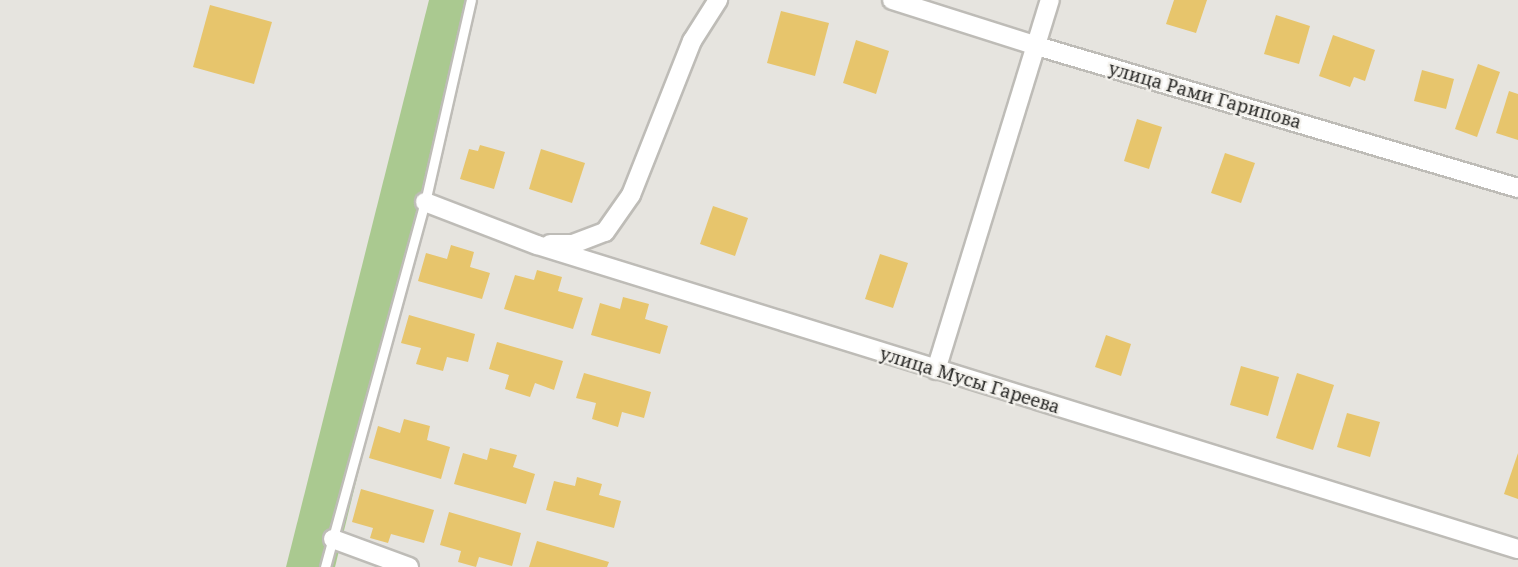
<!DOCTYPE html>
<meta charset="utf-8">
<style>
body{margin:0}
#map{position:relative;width:1518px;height:567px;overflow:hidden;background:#e6e4df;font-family:"Noto Serif",serif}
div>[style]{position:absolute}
.green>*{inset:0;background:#aac990}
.building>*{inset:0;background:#e7c56c}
.roads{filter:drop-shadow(2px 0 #bebcb7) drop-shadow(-2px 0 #bebcb7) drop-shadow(0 2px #bebcb7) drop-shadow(0 -2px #bebcb7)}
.lane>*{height:9px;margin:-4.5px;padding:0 4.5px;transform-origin:4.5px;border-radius:4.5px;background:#fff}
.street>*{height:18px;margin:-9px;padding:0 9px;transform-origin:9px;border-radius:9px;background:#fff}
span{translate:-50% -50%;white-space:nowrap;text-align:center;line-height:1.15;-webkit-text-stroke:4.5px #f3f1ec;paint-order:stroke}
.street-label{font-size:18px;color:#2a2a28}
</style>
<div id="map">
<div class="green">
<i style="clip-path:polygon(429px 0,475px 0,335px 567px,286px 567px)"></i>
</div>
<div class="building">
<i style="clip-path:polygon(1174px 0,1207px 0,1196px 33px,1166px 24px)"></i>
<i style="clip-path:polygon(210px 5px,272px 22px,254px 84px,193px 67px)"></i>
<i style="clip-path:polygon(781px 11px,829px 23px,815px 76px,767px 63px)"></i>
<i style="clip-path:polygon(1276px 15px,1310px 26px,1299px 64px,1264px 54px)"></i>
<i style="clip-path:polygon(1333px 35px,1375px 50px,1365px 81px,1354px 77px,1350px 87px,1319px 76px)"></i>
<i style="clip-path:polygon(856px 40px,889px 51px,876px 94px,843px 83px)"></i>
<i style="clip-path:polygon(1478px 64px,1500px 72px,1477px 137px,1455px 129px)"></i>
<i style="clip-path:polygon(1422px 70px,1454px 79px,1446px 109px,1414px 101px)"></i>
<i style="clip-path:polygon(1509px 91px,1518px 94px,1518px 140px,1496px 133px)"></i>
<i style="clip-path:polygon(1137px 119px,1162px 127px,1149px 169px,1124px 161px)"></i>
<i style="clip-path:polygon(480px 145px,505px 152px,494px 189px,460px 179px,469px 149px,478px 151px)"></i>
<i style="clip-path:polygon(541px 149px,585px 163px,572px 203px,529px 189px)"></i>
<i style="clip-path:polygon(1225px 153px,1255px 163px,1241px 203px,1211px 193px)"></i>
<i style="clip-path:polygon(713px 206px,748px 218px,735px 256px,700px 244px)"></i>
<i style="clip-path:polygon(451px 245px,474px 252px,470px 267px,490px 273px,482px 299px,418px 281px,426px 253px,447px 259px)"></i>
<i style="clip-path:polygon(880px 254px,908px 263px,893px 308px,865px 299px)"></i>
<i style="clip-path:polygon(537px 270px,562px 277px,558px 291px,583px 298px,573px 329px,504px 309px,515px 275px,534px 280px)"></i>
<i style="clip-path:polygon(623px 297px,649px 304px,645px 319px,668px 326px,660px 354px,591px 335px,600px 303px,620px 309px)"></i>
<i style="clip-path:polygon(409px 315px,475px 334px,468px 362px,447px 357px,443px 371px,416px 364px,421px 348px,401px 343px)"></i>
<i style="clip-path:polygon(1106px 335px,1131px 344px,1121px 376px,1095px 367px)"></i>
<i style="clip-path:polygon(497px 342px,563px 361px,554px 390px,535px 383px,530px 397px,505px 389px,509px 375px,489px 369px)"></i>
<i style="clip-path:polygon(1241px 366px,1279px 377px,1268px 416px,1230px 405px)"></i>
<i style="clip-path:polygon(584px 373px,651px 392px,644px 418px,622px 412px,618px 427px,592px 419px,596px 403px,576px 398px)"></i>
<i style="clip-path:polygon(1297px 373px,1334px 385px,1313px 450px,1276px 438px)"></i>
<i style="clip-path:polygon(1347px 413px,1380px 422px,1370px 457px,1337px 447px)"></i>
<i style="clip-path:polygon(404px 419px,430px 426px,427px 440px,450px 447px,441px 479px,369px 458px,378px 426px,400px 433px)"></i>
<i style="clip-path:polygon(490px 448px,517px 455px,513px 467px,535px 474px,526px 504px,454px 484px,463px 453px,487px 460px)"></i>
<i style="clip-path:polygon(1518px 453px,1518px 499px,1504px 494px)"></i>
<i style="clip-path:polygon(577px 477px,602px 484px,599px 495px,621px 501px,614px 528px,546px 510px,554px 481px,575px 486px)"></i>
<i style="clip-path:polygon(361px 489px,434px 510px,424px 543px,391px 534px,388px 543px,370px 538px,373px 528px,352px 522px)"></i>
<i style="clip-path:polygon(449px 512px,521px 533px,512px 566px,479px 557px,476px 567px,458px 562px,461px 551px,440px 545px)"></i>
<i style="clip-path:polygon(537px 541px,609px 562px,607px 567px,529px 567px)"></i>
</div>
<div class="roads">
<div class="lane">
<i style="left:325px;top:567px;width:378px;rotate:-74.7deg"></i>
<i style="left:425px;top:202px;width:207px;rotate:-77.2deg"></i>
</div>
<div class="street">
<i style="left:892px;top:0;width:152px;rotate:17.6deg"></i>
<i style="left:1037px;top:46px;width:502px;rotate:16.45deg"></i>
<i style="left:425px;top:202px;width:120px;rotate:21deg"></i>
<i style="left:537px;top:245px;width:1027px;rotate:17.22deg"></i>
<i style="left:550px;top:244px;width:23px"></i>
<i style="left:573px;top:244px;width:34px;rotate:-21deg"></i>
<i style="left:605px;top:232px;width:45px;rotate:-54.9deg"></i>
<i style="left:631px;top:195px;width:166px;rotate:-68.4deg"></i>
<i style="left:692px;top:41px;width:49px;rotate:-57.6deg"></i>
<i style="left:936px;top:370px;width:387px;rotate:-72.9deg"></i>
<i style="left:333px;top:539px;width:81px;rotate:20.2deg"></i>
</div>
</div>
<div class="street-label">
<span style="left:1205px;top:95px;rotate:16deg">улица Рами Гарипова</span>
<span style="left:970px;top:380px;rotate:17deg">улица Мусы Гареева</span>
</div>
</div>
